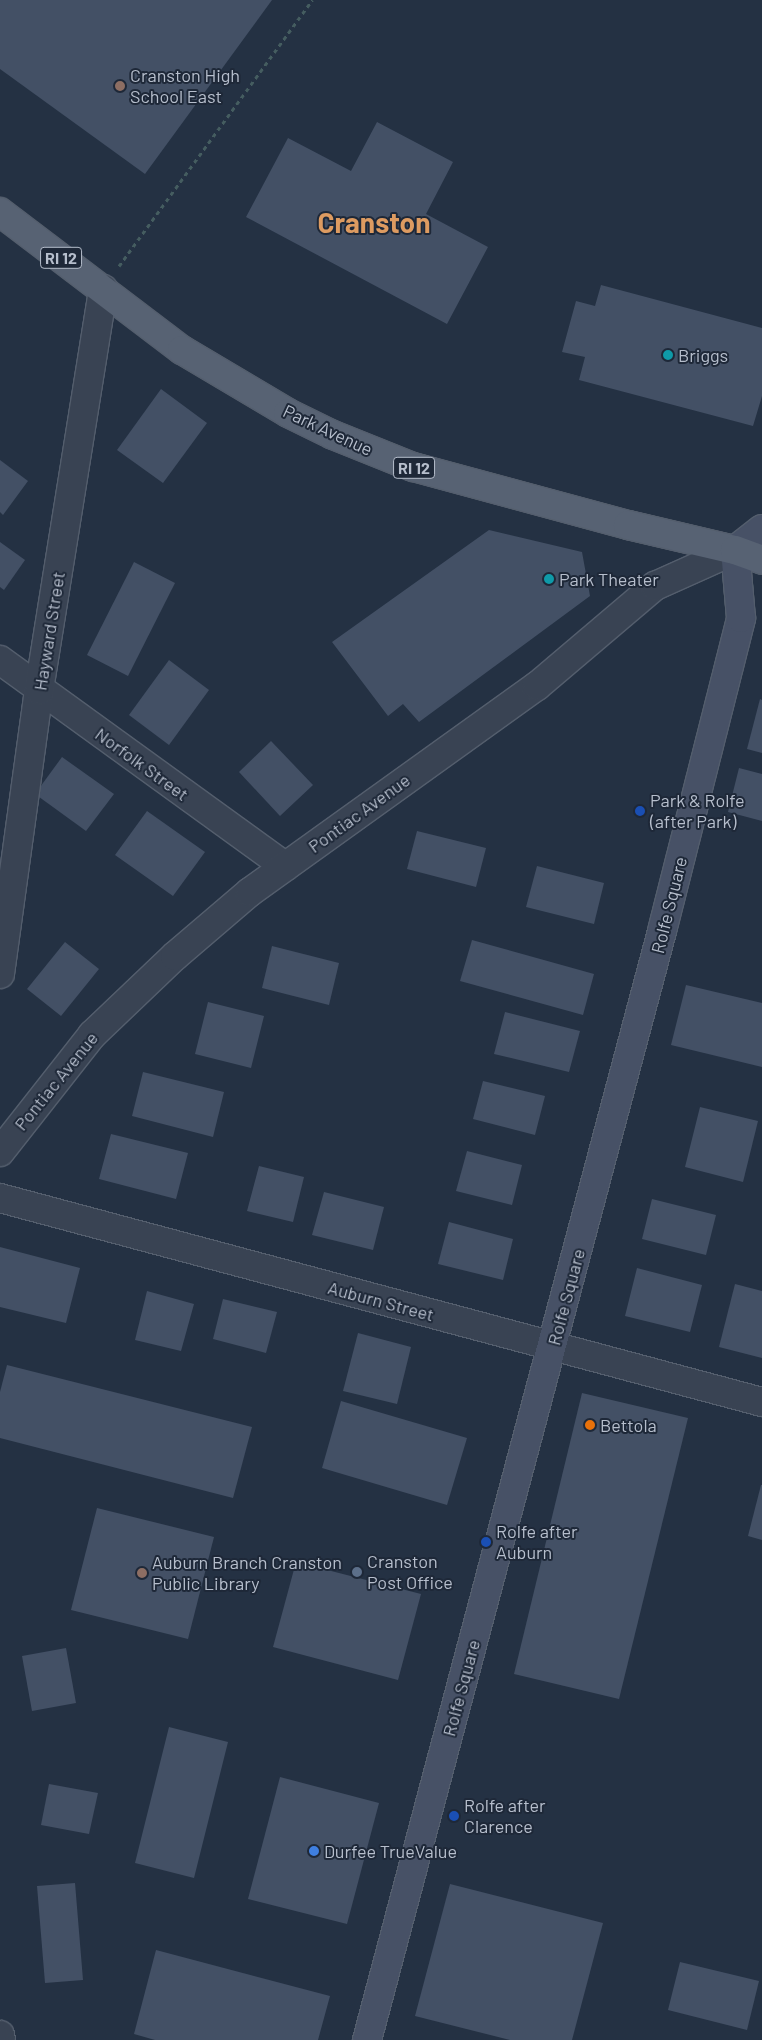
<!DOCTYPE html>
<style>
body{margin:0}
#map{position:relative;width:762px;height:2040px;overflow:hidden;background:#243143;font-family:Barlow,sans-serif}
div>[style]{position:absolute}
.building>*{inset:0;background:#435065}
.path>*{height:3px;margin-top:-1.5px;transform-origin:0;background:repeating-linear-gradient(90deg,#455d60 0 4px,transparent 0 8px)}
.roads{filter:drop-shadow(1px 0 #545e6d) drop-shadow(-1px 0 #545e6d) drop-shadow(0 1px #545e6d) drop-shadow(0 -1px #545e6d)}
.minor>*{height:28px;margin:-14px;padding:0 14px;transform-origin:14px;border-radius:14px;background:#394353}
.tertiary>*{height:28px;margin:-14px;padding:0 14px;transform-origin:14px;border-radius:14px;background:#394353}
.secondary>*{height:28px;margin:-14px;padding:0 14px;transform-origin:14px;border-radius:14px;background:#475166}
.primary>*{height:28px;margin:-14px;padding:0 14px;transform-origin:14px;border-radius:14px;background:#576273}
.dots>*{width:14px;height:14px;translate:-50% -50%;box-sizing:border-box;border:2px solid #1e2838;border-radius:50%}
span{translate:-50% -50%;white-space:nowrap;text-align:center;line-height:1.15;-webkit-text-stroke:4px #1e2838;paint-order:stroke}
.shield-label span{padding:1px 4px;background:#1e2838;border:1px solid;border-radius:4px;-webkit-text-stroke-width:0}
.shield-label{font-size:16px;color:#b6becc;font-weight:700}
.poi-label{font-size:18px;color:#b6becc}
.left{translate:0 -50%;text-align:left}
.street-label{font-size:18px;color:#b6becc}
.town-label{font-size:28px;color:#dd9b61;font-weight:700}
</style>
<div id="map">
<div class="building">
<i style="clip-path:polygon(0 0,272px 0,145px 174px,0 69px)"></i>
<i style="clip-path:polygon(377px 122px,453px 162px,426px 214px,488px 247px,447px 324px,246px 217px,288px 138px,351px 171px)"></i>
<i style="clip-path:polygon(601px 285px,762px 328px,762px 396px,753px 426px,579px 380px,585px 357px,562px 352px,576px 301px,595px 306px)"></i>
<i style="clip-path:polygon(161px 389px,207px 423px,163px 483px,117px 450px)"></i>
<i style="clip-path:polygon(0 460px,28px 481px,3px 515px,0 512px)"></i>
<i style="clip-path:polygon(489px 530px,582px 552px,590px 596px,419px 722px,403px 704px,388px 716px,332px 642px)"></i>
<i style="clip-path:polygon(0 542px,25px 560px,4px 590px,0 587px)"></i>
<i style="clip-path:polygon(134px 562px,175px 583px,128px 676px,87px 655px)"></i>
<i style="clip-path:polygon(169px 660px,209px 690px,169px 745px,129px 715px)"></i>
<i style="clip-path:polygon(760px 699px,762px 700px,762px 753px,747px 749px)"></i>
<i style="clip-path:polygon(271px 741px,313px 785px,280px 816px,239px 772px)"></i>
<i style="clip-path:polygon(62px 757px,114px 794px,86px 831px,35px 794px)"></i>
<i style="clip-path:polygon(739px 768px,762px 774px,762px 821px,728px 812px)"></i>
<i style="clip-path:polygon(147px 811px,205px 852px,173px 896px,115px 855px)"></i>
<i style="clip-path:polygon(417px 831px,486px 848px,476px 887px,407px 869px)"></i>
<i style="clip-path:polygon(537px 866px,604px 883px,594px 924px,526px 907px)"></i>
<i style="clip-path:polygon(472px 940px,594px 974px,583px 1015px,460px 981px)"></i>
<i style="clip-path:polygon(65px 942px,99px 969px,61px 1016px,27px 989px)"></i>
<i style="clip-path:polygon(272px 946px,339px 963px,329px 1005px,262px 988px)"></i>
<i style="clip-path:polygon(686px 985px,762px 1003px,762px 1067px,671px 1045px)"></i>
<i style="clip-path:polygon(208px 1002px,264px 1016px,251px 1068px,195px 1054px)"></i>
<i style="clip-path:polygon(505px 1012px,580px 1031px,569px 1072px,494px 1054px)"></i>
<i style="clip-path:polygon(143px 1072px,224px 1092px,213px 1137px,132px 1116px)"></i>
<i style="clip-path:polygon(483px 1081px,545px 1096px,535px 1135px,473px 1119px)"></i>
<i style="clip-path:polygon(700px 1107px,758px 1121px,743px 1182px,685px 1167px)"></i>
<i style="clip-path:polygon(111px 1134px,188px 1153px,176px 1199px,99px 1179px)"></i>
<i style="clip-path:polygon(467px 1151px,522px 1165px,512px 1205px,456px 1191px)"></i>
<i style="clip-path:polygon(259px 1166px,304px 1177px,293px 1222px,247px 1211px)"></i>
<i style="clip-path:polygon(324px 1192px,384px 1207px,373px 1250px,312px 1235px)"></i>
<i style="clip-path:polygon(652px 1199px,716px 1215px,706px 1255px,642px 1239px)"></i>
<i style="clip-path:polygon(449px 1222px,513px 1239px,503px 1280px,438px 1264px)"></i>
<i style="clip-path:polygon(0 1247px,80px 1268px,66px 1323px,0 1307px)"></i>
<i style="clip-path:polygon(637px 1268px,702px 1285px,690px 1332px,625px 1316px)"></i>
<i style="clip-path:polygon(735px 1284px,762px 1291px,762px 1358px,719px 1347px)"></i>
<i style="clip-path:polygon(147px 1291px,194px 1304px,181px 1351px,135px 1340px)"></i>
<i style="clip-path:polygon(223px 1299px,277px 1312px,266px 1353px,213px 1339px)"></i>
<i style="clip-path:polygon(358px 1333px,411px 1347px,397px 1404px,343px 1391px)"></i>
<i style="clip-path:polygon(7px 1365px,252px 1427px,233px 1498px,0 1438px,0 1392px)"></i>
<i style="clip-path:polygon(582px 1393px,688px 1418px,619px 1699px,514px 1674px)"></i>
<i style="clip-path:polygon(341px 1401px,467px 1438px,447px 1505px,322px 1468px)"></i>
<i style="clip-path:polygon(761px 1485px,762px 1485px,762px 1540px,748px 1536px)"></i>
<i style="clip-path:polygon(97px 1508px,214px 1537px,188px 1639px,71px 1610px)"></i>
<i style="clip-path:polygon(296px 1562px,421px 1594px,398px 1680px,273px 1647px)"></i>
<i style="clip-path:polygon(66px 1648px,76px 1703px,32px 1711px,22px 1656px)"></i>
<i style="clip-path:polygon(169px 1727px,228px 1742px,194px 1878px,135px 1863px)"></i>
<i style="clip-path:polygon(280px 1777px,379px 1803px,347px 1924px,248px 1899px)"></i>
<i style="clip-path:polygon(49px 1784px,98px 1793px,89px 1834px,41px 1825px)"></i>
<i style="clip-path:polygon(75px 1883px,83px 1980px,45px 1983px,37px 1886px)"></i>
<i style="clip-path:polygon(450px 1884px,603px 1923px,572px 2040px,510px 2040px,415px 2016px)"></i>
<i style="clip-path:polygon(156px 1950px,330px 1996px,318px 2040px,155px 2040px,134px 2034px)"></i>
<i style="clip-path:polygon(680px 1962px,759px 1981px,747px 2030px,668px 2010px)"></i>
</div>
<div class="path">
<i style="left:119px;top:266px;width:329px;rotate:-54deg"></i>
</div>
<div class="roads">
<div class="minor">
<i style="left:0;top:660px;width:352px;rotate:35.9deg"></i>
<i style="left:0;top:974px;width:287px;rotate:-82.2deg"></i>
<i style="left:39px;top:690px;width:406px;rotate:-80.9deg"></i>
<i style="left:0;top:1198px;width:789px;rotate:14.99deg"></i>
</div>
<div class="tertiary">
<i style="left:0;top:1152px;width:149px;rotate:-51.8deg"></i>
<i style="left:92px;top:1035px;width:115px;rotate:-43.6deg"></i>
<i style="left:175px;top:956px;width:99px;rotate:-40.5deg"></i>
<i style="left:250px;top:892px;width:353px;rotate:-35.7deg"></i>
<i style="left:537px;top:686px;width:155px;rotate:-40.3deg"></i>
<i style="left:655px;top:586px;width:88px;rotate:-24.2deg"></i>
<i style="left:0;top:2035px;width:5px;rotate:79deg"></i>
</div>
<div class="secondary">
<i style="left:367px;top:2040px;width:1148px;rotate:-75.1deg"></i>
<i style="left:662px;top:931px;width:323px;rotate:-75.8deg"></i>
<i style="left:741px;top:618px;width:68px;rotate:-95deg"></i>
<i style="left:735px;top:550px;width:34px;rotate:-38deg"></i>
</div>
<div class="primary">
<i style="left:0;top:212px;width:228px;rotate:37.2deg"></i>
<i style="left:182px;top:350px;width:123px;rotate:30.7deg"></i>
<i style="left:288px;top:413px;width:50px;rotate:26.1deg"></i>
<i style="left:333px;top:435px;width:86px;rotate:21.8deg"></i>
<i style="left:413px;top:467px;width:223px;rotate:15.1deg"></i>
<i style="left:628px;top:525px;width:110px;rotate:13.2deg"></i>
<i style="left:735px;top:550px;width:29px;rotate:20deg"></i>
</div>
</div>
<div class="dots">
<i style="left:120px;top:86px;background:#8d6e63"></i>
<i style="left:668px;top:355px;background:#0f9aa8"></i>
<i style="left:549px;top:579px;background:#0f9aa8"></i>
<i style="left:640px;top:811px;background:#1a4fb4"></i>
<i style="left:590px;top:1425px;background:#e8710a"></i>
<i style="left:486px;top:1542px;background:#1a4fb4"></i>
<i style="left:357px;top:1572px;background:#5c6f8a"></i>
<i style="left:142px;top:1573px;background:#8d6e63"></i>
<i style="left:454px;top:1816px;background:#1a4fb4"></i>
<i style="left:314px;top:1851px;background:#3f7fe0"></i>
</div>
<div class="shield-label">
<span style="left:61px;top:258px">RI 12</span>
<span style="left:414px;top:468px">RI 12</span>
</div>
<div class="poi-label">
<span class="left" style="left:130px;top:86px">Cranston High<br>School East</span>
<span class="left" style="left:678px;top:355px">Briggs</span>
<span class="left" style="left:559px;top:579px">Park Theater</span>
<span class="left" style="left:650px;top:811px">Park &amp; Rolfe<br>(after Park)</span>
<span class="left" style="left:600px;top:1425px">Bettola</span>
<span class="left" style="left:496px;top:1542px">Rolfe after<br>Auburn</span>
<span class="left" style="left:367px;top:1572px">Cranston<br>Post Office</span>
<span class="left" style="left:152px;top:1573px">Auburn Branch Cranston<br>Public Library</span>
<span class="left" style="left:464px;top:1816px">Rolfe after<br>Clarence</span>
<span class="left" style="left:324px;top:1851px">Durfee TrueValue</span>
</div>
<div class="street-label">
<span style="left:328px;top:430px;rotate:25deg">Park Avenue</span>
<span style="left:49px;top:631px;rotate:-81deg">Hayward Street</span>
<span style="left:142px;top:764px;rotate:36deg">Norfolk Street</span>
<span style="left:359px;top:813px;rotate:-36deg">Pontiac Avenue</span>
<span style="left:669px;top:905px;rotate:-76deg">Rolfe Square</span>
<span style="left:56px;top:1081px;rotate:-51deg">Pontiac Avenue</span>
<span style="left:566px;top:1297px;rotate:-75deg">Rolfe Square</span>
<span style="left:381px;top:1301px;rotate:15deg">Auburn Street</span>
<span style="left:461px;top:1688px;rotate:-75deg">Rolfe Square</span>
</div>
<div class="town-label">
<span style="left:374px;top:222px">Cranston</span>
</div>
</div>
